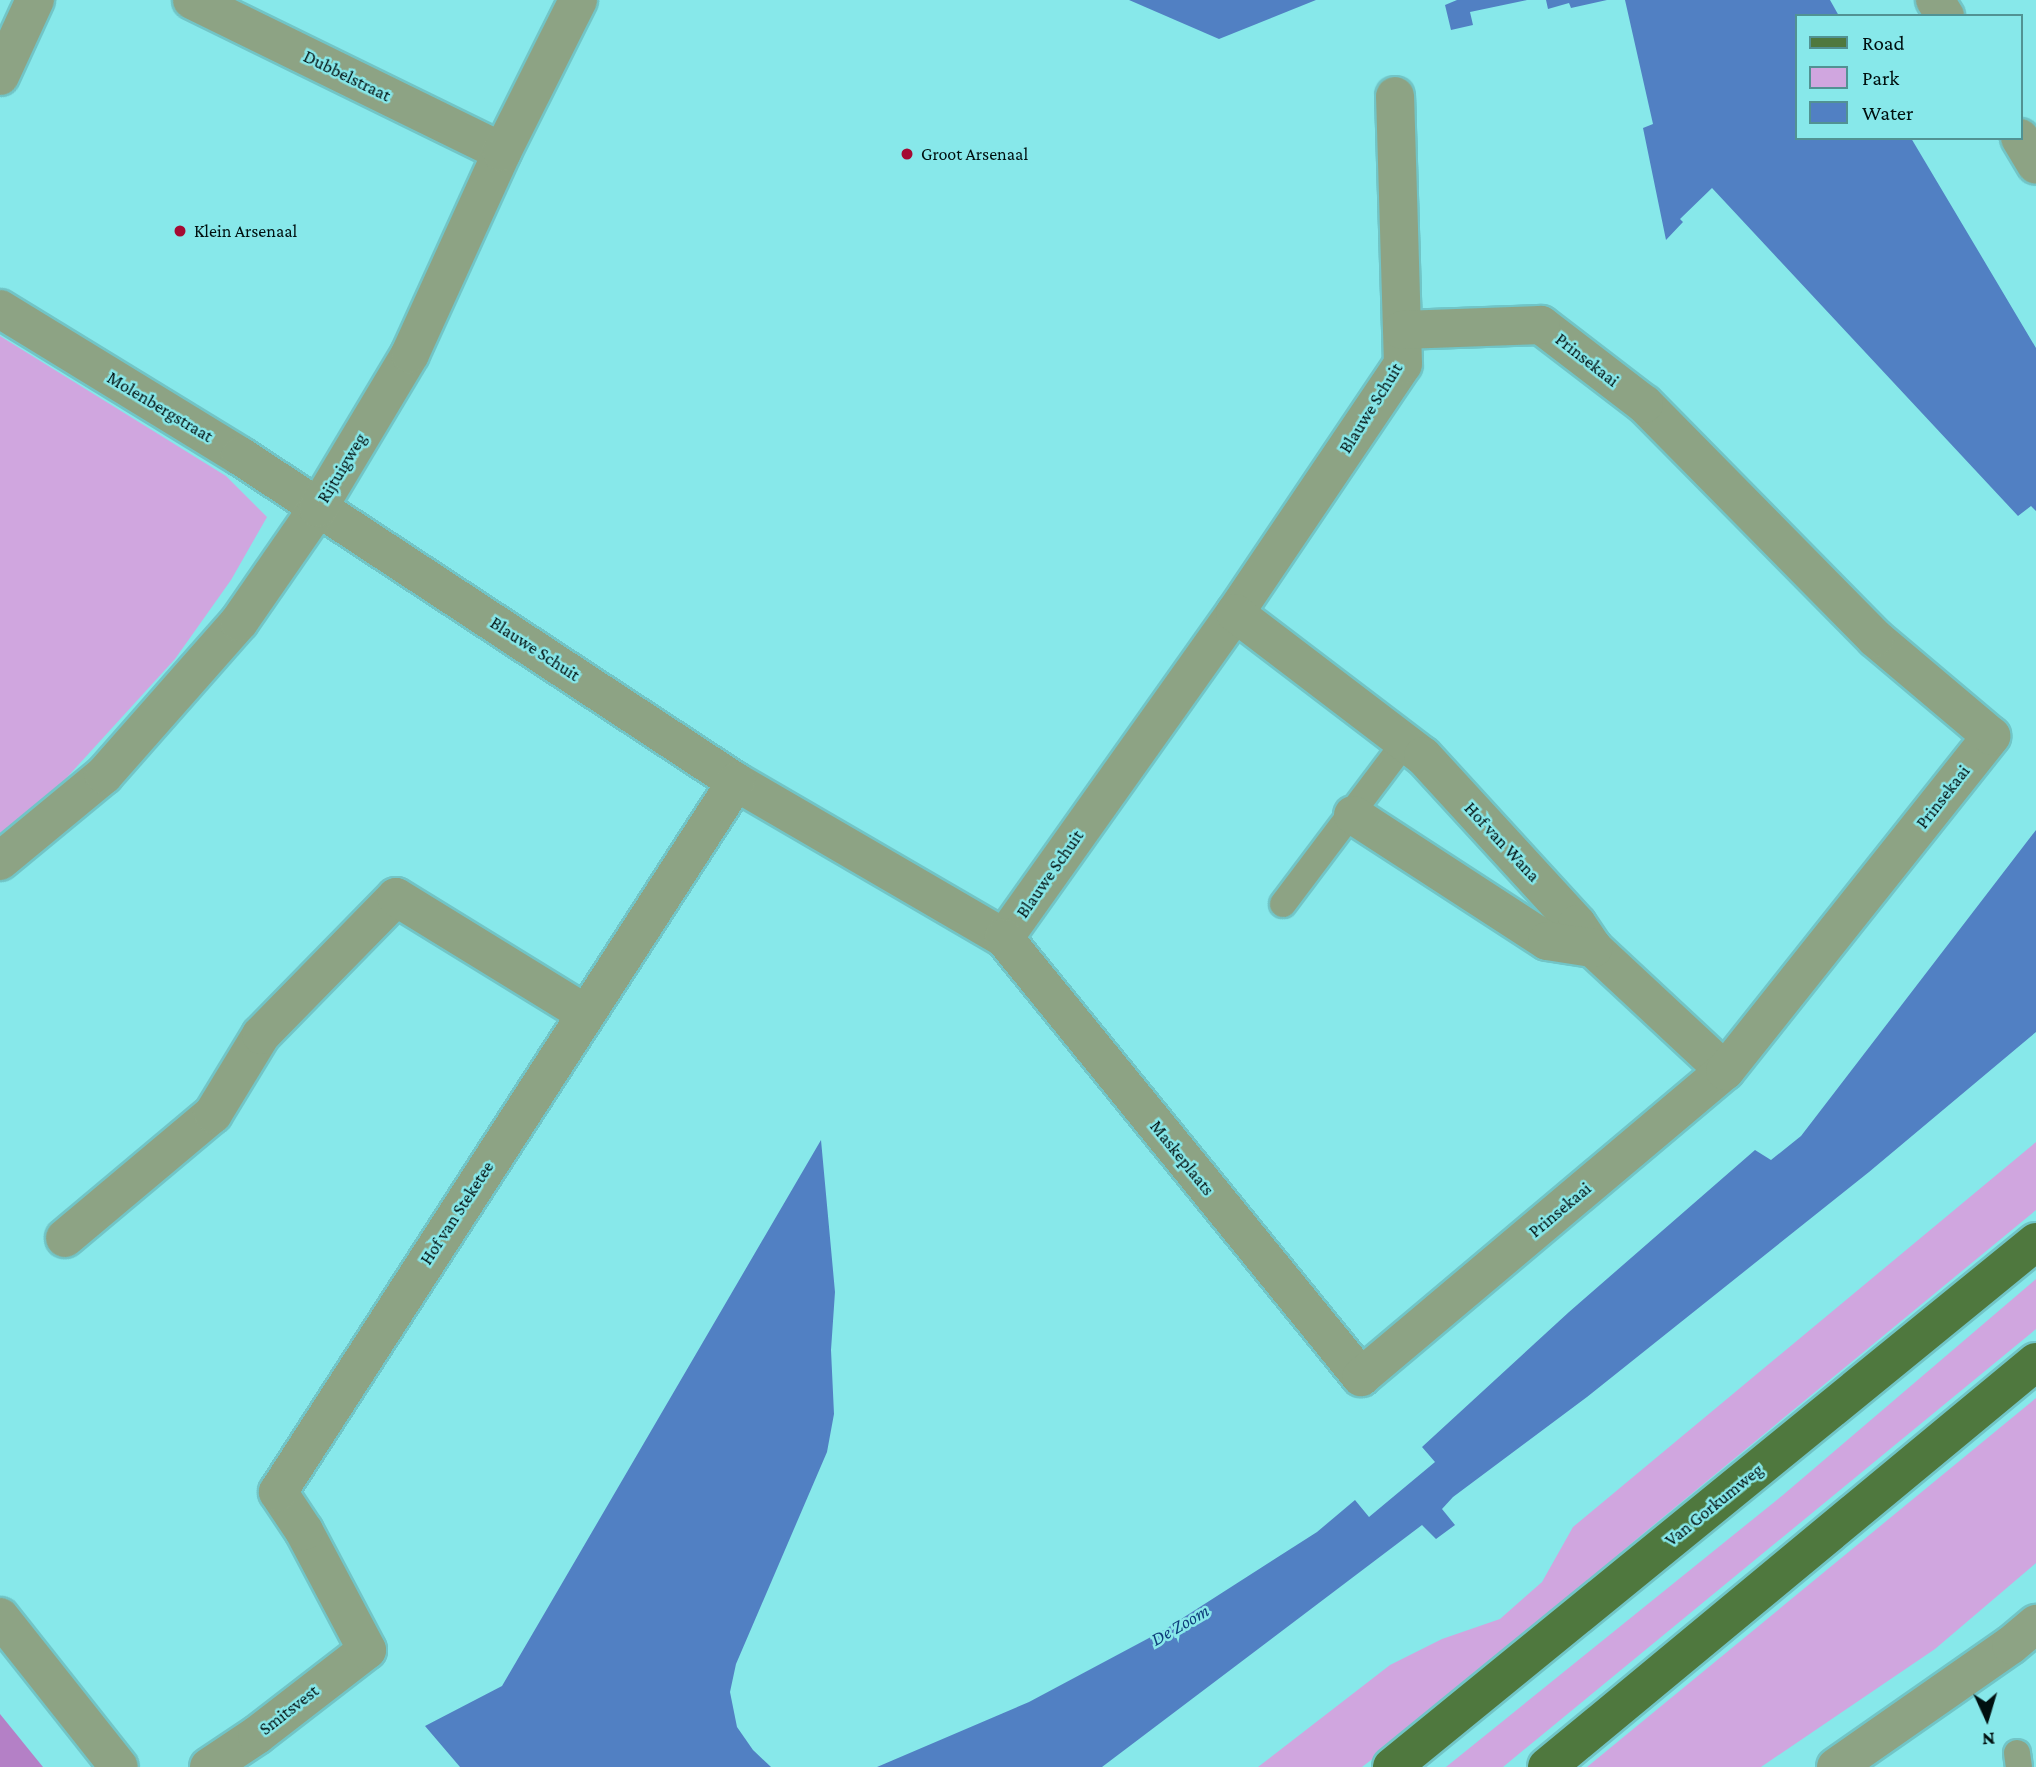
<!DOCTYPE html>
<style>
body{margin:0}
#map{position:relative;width:2036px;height:1767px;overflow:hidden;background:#87e8ea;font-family:"Crimson Pro",serif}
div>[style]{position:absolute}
.green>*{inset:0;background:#d0a6df}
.forest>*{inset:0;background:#b480c6}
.water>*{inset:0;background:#5180c3}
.roads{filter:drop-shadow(2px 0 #71c5c7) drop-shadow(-2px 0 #71c5c7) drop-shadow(0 2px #71c5c7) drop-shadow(0 -2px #71c5c7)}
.lane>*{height:26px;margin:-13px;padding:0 13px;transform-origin:13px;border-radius:13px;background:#8da384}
.street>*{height:38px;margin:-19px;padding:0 19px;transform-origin:19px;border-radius:19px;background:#8da384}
.primary>*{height:38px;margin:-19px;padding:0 19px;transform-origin:19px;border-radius:19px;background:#4f783e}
.dots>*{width:19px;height:19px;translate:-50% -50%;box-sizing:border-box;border:4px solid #87e8ea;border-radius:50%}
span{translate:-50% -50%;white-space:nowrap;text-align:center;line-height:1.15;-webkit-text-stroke:5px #87e8ea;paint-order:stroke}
.street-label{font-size:18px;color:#001010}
.poi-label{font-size:18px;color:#001010}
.left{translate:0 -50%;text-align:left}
.water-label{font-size:19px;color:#0e3e7b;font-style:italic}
.legend{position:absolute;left:1795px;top:14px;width:228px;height:126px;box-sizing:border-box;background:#87e8ea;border:2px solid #519293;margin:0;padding:9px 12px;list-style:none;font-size:21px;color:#001010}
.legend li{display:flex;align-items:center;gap:14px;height:35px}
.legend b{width:35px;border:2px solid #519293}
.north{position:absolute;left:1952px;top:1683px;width:70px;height:70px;-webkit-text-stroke:5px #87e8ea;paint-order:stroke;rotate:176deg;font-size:19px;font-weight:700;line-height:28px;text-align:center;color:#001010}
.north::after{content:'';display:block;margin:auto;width:24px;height:32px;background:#001010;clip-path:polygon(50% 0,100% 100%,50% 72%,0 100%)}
</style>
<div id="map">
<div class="green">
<i style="clip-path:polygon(0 336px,226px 476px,267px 517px,231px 580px,175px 659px,39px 808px,0 838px)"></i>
<i style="clip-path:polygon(2036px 1142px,2036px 1210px,1644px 1533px,1422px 1721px,1362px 1767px,1258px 1767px,1390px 1665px,1442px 1639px,1500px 1619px,1542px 1582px,1573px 1527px)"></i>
<i style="clip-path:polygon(2036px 1279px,2036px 1329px,1503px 1767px,1446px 1767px,1783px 1495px)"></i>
<i style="clip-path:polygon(2036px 1398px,2036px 1563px,1935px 1649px,1761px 1767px,1587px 1767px)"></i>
</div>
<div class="forest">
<i style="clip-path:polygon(0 1714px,43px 1767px,0 1767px)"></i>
</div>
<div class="water">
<i style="clip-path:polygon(1129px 0,1316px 0,1219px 39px)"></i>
<i style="clip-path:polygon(1457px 0,1527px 0,1470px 12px,1473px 25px,1451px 30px,1445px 5px)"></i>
<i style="clip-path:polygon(1546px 0,1607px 0,1571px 8px,1569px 3px,1548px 9px)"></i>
<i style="clip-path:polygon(1625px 0,1830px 0,1839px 16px,1796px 16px,1796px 138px,1911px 138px,2036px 348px,2036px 511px,2031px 506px,2018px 516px,1712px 188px,1680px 219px,1683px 222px,1666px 240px,1643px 128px,1653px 124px)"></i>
<i style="clip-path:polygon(2036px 830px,2036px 1032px,1869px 1172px,1587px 1397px,1453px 1497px,1442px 1509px,1455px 1525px,1436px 1539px,1422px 1525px,1102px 1767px,877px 1767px,1029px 1702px,1164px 1630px,1317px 1532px,1355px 1500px,1369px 1517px,1435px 1462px,1422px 1447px,1569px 1312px,1755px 1150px,1771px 1160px,1801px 1136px)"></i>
<i style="clip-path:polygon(821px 1140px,835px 1292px,831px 1350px,834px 1414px,827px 1452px,736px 1664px,730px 1692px,737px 1727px,753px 1750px,771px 1767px,460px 1767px,425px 1726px,502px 1686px)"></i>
</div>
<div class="roads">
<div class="lane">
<i style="left:1283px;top:904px;width:203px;rotate:-53deg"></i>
<i style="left:2017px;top:1753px;width:14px;rotate:82deg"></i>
</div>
<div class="street">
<i style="left:192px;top:0;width:345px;rotate:26.1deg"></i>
<i style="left:1935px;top:0;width:19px;rotate:58deg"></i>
<i style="left:0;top:76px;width:84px;rotate:-65.3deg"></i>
<i style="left:2020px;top:138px;width:31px;rotate:59deg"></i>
<i style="left:0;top:309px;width:281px;rotate:31.5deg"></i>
<i style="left:240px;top:456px;width:594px;rotate:33.32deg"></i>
<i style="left:736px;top:782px;width:310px;rotate:30.2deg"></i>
<i style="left:1004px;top:938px;width:399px;rotate:-54.6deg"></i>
<i style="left:1235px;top:613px;width:300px;rotate:-56deg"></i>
<i style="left:1403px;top:364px;width:268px;rotate:-91.7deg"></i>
<i style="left:1235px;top:613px;width:236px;rotate:37.3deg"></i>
<i style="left:1423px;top:756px;width:228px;rotate:47.5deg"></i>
<i style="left:1577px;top:924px;width:29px;rotate:56deg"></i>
<i style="left:1593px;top:948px;width:180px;rotate:43deg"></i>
<i style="left:1353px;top:815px;width:231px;rotate:33deg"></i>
<i style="left:1547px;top:941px;width:47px;rotate:8.7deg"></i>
<i style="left:0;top:861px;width:135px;rotate:-39.6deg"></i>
<i style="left:104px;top:775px;width:204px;rotate:-48.6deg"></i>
<i style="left:239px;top:622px;width:139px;rotate:-55.3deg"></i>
<i style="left:318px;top:508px;width:179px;rotate:-59.1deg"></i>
<i style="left:410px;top:354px;width:222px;rotate:-65.5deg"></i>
<i style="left:502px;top:152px;width:170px;rotate:-63.4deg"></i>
<i style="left:1004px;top:938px;width:566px;rotate:50.88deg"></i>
<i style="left:1361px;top:1377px;width:476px;rotate:-40.1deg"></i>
<i style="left:1725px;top:1071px;width:428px;rotate:-51.5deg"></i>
<i style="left:1991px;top:736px;width:152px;rotate:-139.8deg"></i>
<i style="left:1875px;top:638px;width:329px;rotate:-134.6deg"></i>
<i style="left:1644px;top:404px;width:130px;rotate:-142.5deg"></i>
<i style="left:1541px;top:325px;width:139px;rotate:177.9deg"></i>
<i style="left:65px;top:1238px;width:193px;rotate:-40deg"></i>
<i style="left:213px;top:1114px;width:92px;rotate:-58.7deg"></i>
<i style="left:261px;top:1035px;width:193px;rotate:-45.6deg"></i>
<i style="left:396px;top:897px;width:223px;rotate:31.6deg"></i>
<i style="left:0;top:1617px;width:191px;rotate:51.6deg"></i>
<i style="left:209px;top:1767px;width:58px;rotate:-33.7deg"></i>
<i style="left:257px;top:1735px;width:139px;rotate:-37.7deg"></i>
<i style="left:367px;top:1650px;width:135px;rotate:-117.9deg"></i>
<i style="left:304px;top:1531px;width:47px;rotate:-123.7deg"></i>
<i style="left:278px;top:1492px;width:845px;rotate:-57.18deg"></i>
<i style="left:1836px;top:1767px;width:213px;rotate:-34.9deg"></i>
<i style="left:2011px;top:1645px;width:33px;rotate:-40deg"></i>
</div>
<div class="primary">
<i style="left:1392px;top:1767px;width:831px;rotate:-39.19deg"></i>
<i style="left:1547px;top:1767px;width:635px;rotate:-39.63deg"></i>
</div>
</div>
<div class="dots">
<i style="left:907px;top:154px;background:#a50a32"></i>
<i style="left:180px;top:231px;background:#a50a32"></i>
</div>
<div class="street-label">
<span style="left:347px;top:76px;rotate:26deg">Dubbelstraat</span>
<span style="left:1587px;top:360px;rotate:38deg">Prinsekaai</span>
<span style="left:160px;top:407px;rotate:31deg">Molenbergstraat</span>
<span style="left:1371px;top:408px;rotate:-58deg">Blauwe Schuit</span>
<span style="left:342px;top:468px;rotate:-59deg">Rijtuigweg</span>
<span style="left:535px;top:649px;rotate:33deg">Blauwe Schuit</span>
<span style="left:1943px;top:797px;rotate:-52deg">Prinsekaai</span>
<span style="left:1502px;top:842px;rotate:47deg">Hof van Wana</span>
<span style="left:1050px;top:874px;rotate:-55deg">Blauwe Schuit</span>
<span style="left:1182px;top:1158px;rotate:51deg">Maskeplaats</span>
<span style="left:1560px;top:1210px;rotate:-40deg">Prinsekaai</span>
<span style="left:457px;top:1213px;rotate:-57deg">Hof van Steketee</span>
<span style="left:1714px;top:1505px;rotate:-39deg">Van Gorkumweg</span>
<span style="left:289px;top:1710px;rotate:-38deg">Smitsvest</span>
</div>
<div class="poi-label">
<span class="left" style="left:921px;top:154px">Groot Arsenaal</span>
<span class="left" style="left:194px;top:231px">Klein Arsenaal</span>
</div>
<div class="water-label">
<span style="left:1180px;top:1625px;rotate:-30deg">De Zoom</span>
</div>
<ul class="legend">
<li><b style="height:9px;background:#4f783e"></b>Road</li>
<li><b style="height:19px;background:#d0a6df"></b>Park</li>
<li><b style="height:19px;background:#5180c3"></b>Water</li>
</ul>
<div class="north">N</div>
</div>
